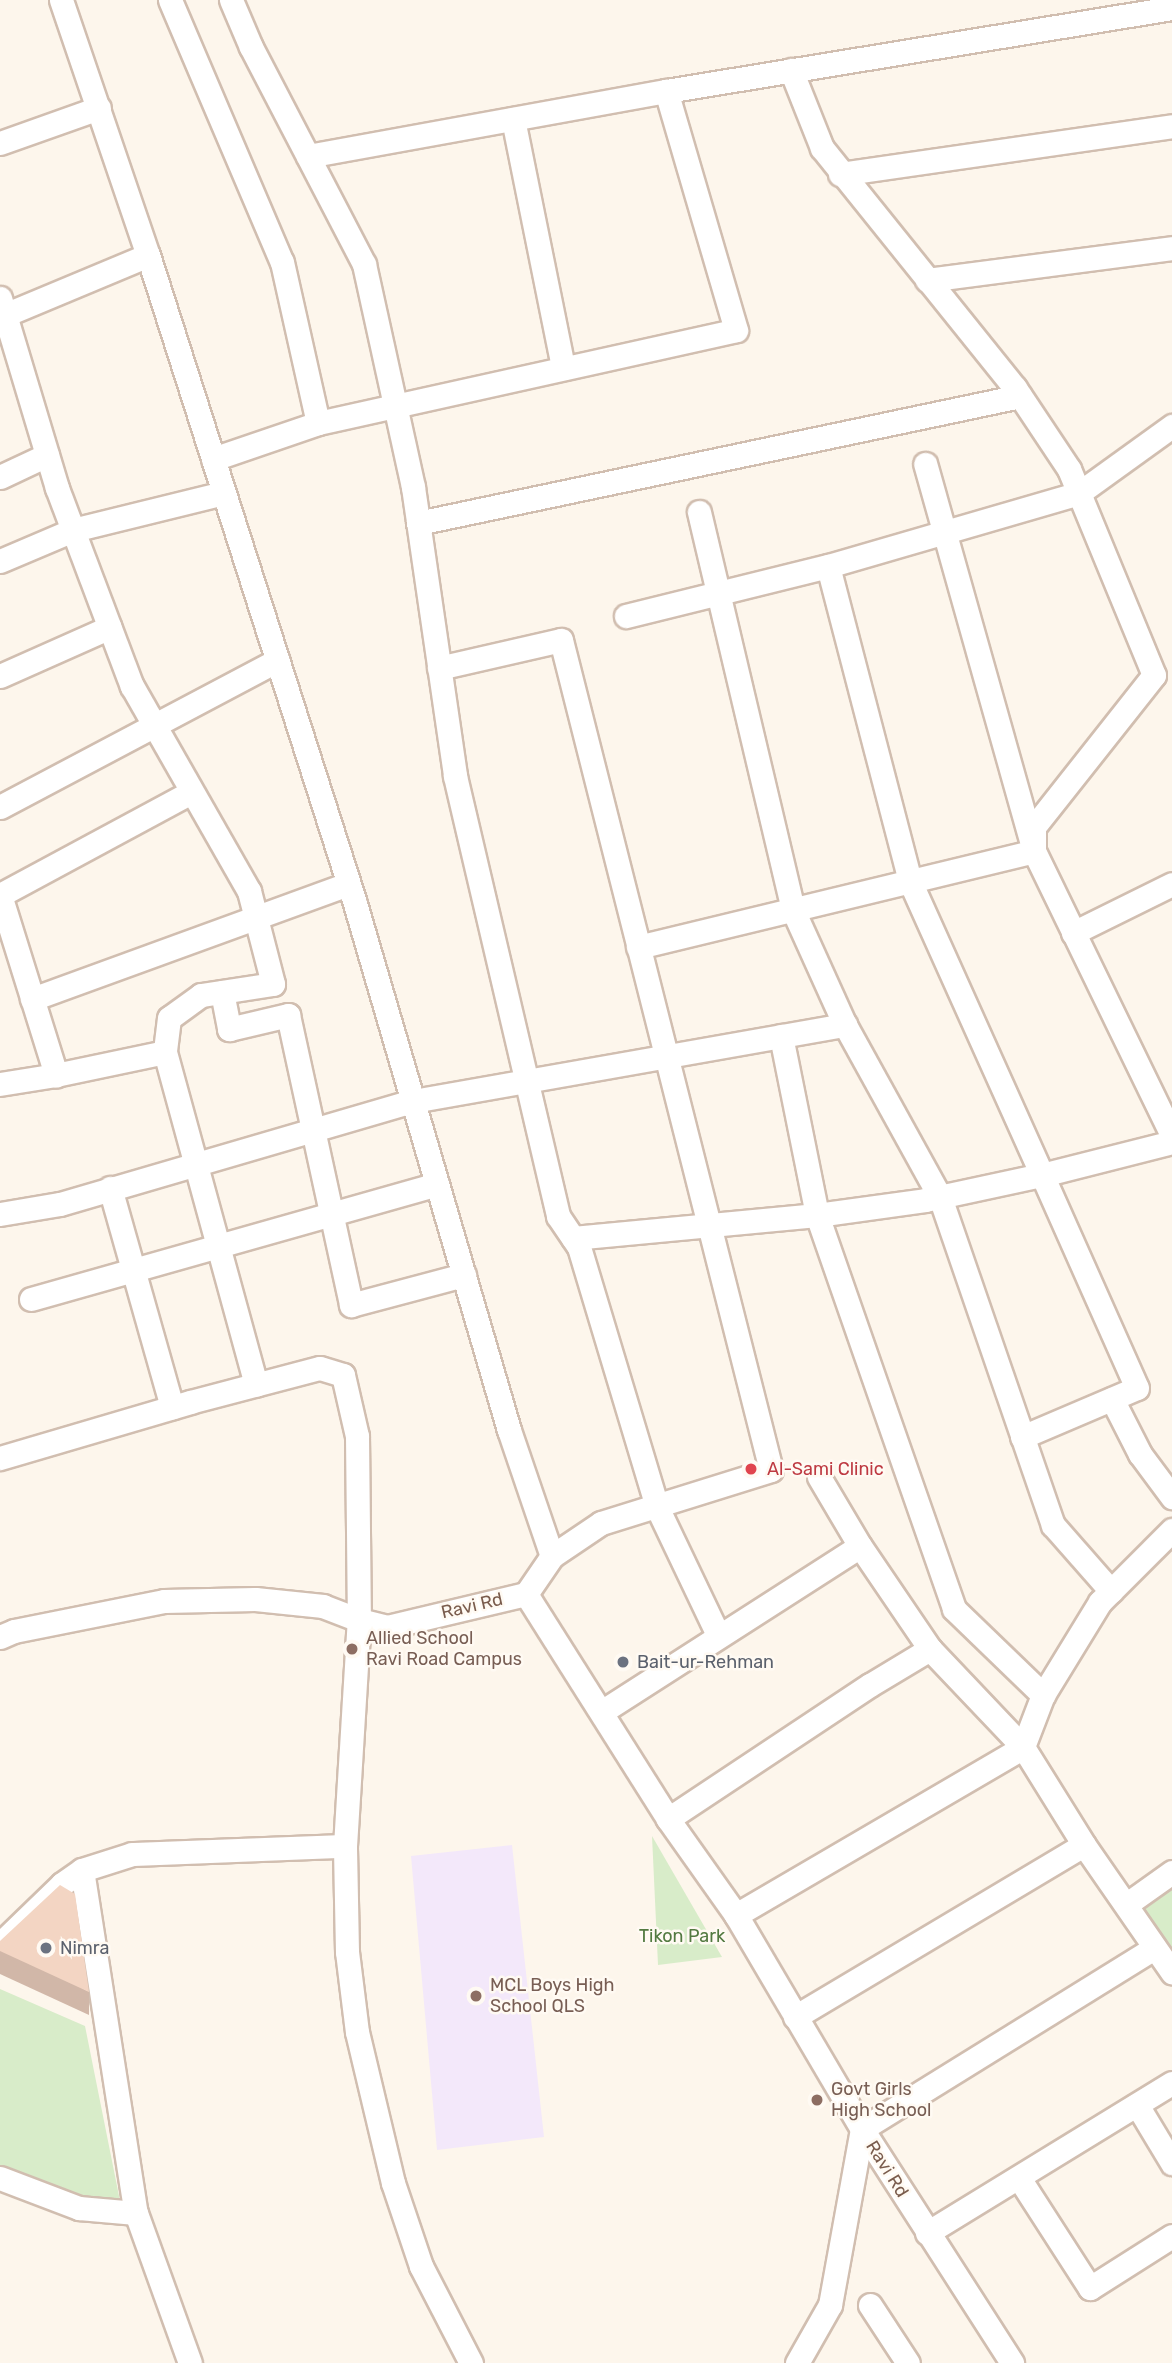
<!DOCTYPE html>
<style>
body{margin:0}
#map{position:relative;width:1172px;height:2363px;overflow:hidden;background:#fdf6ec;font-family:Rubik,sans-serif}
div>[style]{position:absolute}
.education>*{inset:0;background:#f3e8fa}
.green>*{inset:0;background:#d8ecc9}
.roads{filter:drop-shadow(2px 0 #d1beb0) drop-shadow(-2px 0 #d1beb0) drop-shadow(0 2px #d1beb0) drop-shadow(0 -2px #d1beb0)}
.minor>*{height:23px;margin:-11.5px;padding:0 11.5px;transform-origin:11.5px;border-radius:11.5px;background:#fff}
.wall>*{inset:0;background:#d1b7a8}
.building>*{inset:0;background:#f3d5c3}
.dots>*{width:19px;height:19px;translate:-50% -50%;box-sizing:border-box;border:4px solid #fffaf3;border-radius:50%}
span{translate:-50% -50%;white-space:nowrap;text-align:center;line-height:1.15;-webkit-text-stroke:5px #fffaf3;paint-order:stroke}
.health-label{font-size:18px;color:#be3a42}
.left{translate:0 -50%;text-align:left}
.street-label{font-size:18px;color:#7a5c4d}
.education-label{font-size:18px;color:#785e54}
.worship-label{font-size:18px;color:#5b616d}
.park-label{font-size:18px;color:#537a41}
</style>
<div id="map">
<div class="education">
<i style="clip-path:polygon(512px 1845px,544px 2137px,437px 2150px,411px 1856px)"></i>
</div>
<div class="green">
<i style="clip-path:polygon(652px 1836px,722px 1957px,658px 1965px)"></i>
<i style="clip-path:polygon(1172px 1885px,1172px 1961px,1139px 1909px)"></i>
<i style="clip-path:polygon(0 1989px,85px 2026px,120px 2201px,75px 2199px,0 2168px)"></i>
</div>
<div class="roads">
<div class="minor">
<i style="left:61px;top:0;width:269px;rotate:71.2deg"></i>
<i style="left:148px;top:255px;width:677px;rotate:72.29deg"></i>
<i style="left:354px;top:900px;width:552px;rotate:73.7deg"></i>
<i style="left:509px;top:1430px;width:133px;rotate:71.2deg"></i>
<i style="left:170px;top:0;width:285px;rotate:66.9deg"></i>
<i style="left:282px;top:262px;width:165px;rotate:77.4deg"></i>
<i style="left:231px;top:0;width:51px;rotate:66.9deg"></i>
<i style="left:251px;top:47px;width:245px;rotate:62.5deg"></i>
<i style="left:364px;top:264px;width:228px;rotate:77.6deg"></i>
<i style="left:413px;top:487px;width:292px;rotate:81.7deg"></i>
<i style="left:455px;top:776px;width:452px;rotate:76.8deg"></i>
<i style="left:558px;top:1216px;width:37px;rotate:56deg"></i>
<i style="left:579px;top:1247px;width:271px;rotate:73.3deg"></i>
<i style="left:657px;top:1507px;width:142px;rotate:64.5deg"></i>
<i style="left:791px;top:70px;width:84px;rotate:68.3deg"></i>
<i style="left:822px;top:148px;width:308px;rotate:51.2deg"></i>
<i style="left:1015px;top:388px;width:97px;rotate:56.3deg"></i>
<i style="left:1069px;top:469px;width:223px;rotate:67.6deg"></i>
<i style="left:1154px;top:675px;width:194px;rotate:128.3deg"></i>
<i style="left:1034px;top:827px;width:24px;rotate:90deg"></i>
<i style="left:1034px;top:851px;width:316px;rotate:64.1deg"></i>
<i style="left:513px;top:119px;width:254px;rotate:78.6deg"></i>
<i style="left:0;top:143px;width:105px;rotate:-19.5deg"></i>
<i style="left:308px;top:156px;width:364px;rotate:-10.3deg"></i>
<i style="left:666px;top:91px;width:513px;rotate:-9.32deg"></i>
<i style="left:840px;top:174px;width:335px;rotate:-8.2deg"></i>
<i style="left:927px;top:280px;width:247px;rotate:-7.4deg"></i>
<i style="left:0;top:298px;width:198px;rotate:73.3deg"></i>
<i style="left:57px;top:488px;width:212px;rotate:69.3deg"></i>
<i style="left:132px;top:686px;width:236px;rotate:60.3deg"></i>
<i style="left:249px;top:891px;width:96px;rotate:75.5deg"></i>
<i style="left:273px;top:984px;width:73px;rotate:171.3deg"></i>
<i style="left:201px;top:995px;width:39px;rotate:144deg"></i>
<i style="left:169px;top:1018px;width:34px;rotate:97deg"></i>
<i style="left:165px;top:1052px;width:345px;rotate:74.7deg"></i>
<i style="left:0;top:317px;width:160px;rotate:-22.7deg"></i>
<i style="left:213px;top:459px;width:111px;rotate:-18.9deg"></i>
<i style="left:318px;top:423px;width:428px;rotate:-12.5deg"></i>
<i style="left:736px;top:330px;width:249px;rotate:-106.3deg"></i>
<i style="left:0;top:477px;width:52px;rotate:-25.1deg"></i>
<i style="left:699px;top:512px;width:409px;rotate:76.7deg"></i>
<i style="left:793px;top:910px;width:126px;rotate:65.7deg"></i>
<i style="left:845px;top:1025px;width:196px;rotate:61.1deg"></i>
<i style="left:940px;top:1197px;width:347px;rotate:71deg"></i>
<i style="left:1053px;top:1525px;width:88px;rotate:48.7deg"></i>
<i style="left:418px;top:523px;width:615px;rotate:-11.91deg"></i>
<i style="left:0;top:561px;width:79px;rotate:-23deg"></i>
<i style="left:73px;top:530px;width:155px;rotate:-13.8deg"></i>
<i style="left:626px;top:616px;width:208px;rotate:-13.9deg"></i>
<i style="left:828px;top:566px;width:261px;rotate:-16.2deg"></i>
<i style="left:1079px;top:493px;width:115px;rotate:-35.8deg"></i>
<i style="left:439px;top:668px;width:125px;rotate:-12.9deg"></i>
<i style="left:561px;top:640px;width:856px;rotate:75.8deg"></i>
<i style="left:771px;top:1470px;width:178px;rotate:162.7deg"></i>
<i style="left:601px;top:1523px;width:59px;rotate:146deg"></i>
<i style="left:552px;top:1556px;width:46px;rotate:124.4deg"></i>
<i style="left:0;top:676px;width:120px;rotate:-24deg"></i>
<i style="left:0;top:807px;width:314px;rotate:-27.9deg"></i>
<i style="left:0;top:895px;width:189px;rotate:72.7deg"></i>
<i style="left:56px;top:1075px;width:57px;rotate:170.9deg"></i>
<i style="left:0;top:895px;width:217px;rotate:-28.3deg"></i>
<i style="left:1073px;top:933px;width:110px;rotate:-26.3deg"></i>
<i style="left:638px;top:947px;width:407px;rotate:-13.6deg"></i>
<i style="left:1034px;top:851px;width:402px;rotate:-105.7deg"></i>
<i style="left:222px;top:992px;width:38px;rotate:79deg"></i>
<i style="left:229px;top:1029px;width:61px;rotate:-13.3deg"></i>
<i style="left:288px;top:1015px;width:297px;rotate:77.7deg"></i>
<i style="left:351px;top:1305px;width:117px;rotate:-14.9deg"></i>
<i style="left:32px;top:999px;width:336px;rotate:-20deg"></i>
<i style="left:781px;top:1036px;width:183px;rotate:78.6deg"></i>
<i style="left:817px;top:1215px;width:417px;rotate:70.8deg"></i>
<i style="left:954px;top:1609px;width:124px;rotate:44deg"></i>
<i style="left:56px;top:1075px;width:111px;rotate:-11.9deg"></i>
<i style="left:110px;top:1188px;width:228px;rotate:74.2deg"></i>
<i style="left:0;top:1214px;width:61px;rotate:-9.5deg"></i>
<i style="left:60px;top:1204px;width:368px;rotate:-16.3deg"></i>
<i style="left:413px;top:1101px;width:439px;rotate:-10deg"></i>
<i style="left:573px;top:1238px;width:245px;rotate:-5.4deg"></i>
<i style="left:817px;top:1215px;width:109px;rotate:-7.9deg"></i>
<i style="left:925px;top:1200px;width:120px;rotate:-12.1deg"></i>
<i style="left:1042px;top:1175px;width:322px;rotate:-114.2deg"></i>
<i style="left:910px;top:881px;width:325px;rotate:-104.6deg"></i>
<i style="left:31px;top:1299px;width:422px;rotate:-15.8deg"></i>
<i style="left:1112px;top:1399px;width:62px;rotate:63deg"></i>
<i style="left:1140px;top:1454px;width:54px;rotate:53.3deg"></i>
<i style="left:1022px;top:1437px;width:125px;rotate:-23.1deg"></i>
<i style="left:1137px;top:1388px;width:233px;rotate:-114deg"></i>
<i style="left:1042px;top:1175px;width:134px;rotate:-14.2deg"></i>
<i style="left:0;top:1458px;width:198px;rotate:-16.4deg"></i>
<i style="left:190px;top:1402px;width:134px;rotate:-14.7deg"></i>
<i style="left:320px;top:1368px;width:24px;rotate:17deg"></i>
<i style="left:343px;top:1375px;width:63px;rotate:77.1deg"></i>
<i style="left:357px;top:1436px;width:184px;rotate:89.4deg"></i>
<i style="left:359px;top:1620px;width:39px;rotate:-159deg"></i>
<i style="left:323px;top:1606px;width:68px;rotate:-174.1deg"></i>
<i style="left:255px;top:1599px;width:91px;rotate:178.7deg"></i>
<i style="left:164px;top:1601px;width:153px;rotate:168.7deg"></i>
<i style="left:14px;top:1631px;width:15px;rotate:157deg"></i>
<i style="left:819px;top:1477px;width:80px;rotate:59.3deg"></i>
<i style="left:860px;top:1546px;width:125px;rotate:55.8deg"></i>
<i style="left:930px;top:1649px;width:135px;rotate:46.5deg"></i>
<i style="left:1023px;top:1747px;width:115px;rotate:58.1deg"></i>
<i style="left:1084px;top:1845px;width:155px;rotate:55.3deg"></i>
<i style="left:603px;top:1711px;width:305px;rotate:-32.7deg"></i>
<i style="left:668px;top:1819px;width:242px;rotate:-33.6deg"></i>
<i style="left:870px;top:1685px;width:70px;rotate:-31deg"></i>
<i style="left:82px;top:1870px;width:347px;rotate:81.1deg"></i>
<i style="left:136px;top:2213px;width:159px;rotate:70.2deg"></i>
<i style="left:1127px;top:1904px;width:55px;rotate:-35.4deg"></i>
<i style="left:736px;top:1915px;width:333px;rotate:-30.3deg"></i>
<i style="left:1023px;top:1747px;width:56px;rotate:-69deg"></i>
<i style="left:1043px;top:1695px;width:109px;rotate:-58.5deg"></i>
<i style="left:1100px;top:1602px;width:102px;rotate:-45deg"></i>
<i style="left:0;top:1944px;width:86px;rotate:-44.1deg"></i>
<i style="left:62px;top:1884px;width:24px;rotate:-35deg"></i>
<i style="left:82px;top:1870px;width:52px;rotate:-17.7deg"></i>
<i style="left:132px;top:1854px;width:213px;rotate:-2.2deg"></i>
<i style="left:795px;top:2017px;width:336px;rotate:-30.8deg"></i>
<i style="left:1137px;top:2105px;width:68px;rotate:58.9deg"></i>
<i style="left:0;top:2178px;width:85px;rotate:20.8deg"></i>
<i style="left:79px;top:2208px;width:57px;rotate:5deg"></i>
<i style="left:1019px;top:2178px;width:131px;rotate:57.2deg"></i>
<i style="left:1090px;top:2288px;width:97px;rotate:-32.4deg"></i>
<i style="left:927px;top:2233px;width:287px;rotate:-31.5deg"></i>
<i style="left:870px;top:2305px;width:69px;rotate:56.8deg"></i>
<i style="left:471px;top:2363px;width:109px;rotate:-117.3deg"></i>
<i style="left:421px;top:2266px;width:88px;rotate:-108.6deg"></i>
<i style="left:393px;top:2183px;width:155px;rotate:-103.4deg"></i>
<i style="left:357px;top:2032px;width:81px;rotate:-97.1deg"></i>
<i style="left:347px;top:1952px;width:106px;rotate:-91.1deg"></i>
<i style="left:345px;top:1846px;width:226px;rotate:-86.5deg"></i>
<i style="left:359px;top:1620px;width:29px;rotate:14deg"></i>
<i style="left:387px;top:1627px;width:143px;rotate:-13.4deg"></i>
<i style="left:526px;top:1594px;width:266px;rotate:57.7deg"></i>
<i style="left:668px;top:1819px;width:118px;rotate:54.7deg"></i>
<i style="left:736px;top:1915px;width:248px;rotate:59.5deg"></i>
<i style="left:862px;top:2129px;width:278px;rotate:57.3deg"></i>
<i style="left:797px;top:2363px;width:67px;rotate:-60.4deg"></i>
<i style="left:830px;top:2305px;width:179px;rotate:-79.7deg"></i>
<i style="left:862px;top:2129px;width:344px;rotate:-31.8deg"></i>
</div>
</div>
<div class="wall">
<i style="clip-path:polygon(0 1941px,89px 1992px,89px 2015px,0 1974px)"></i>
</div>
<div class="building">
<i style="clip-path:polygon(60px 1885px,75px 1894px,89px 1992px,0 1951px,0 1941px)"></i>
</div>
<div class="dots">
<i style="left:751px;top:1469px;background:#e0444e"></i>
<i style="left:352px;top:1649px;background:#8d6e63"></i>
<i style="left:623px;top:1662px;background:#6b7280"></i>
<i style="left:46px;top:1948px;background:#6b7280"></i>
<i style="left:476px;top:1996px;background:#8d6e63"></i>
<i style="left:817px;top:2100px;background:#8d6e63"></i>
</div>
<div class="health-label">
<span class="left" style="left:767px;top:1469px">Al-Sami Clinic</span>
</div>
<div class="street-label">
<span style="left:472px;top:1606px;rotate:-13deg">Ravi Rd</span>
<span style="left:887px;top:2169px;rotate:58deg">Ravi Rd</span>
</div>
<div class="education-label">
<span class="left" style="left:366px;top:1649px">Allied School<br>Ravi Road Campus</span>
<span class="left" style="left:490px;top:1996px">MCL Boys High<br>School QLS</span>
<span class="left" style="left:831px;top:2100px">Govt Girls<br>High School</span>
</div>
<div class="worship-label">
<span class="left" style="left:637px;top:1662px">Bait-ur-Rehman</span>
<span class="left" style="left:60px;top:1948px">Nimra</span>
</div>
<div class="park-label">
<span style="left:682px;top:1936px">Tikon Park</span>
</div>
</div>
